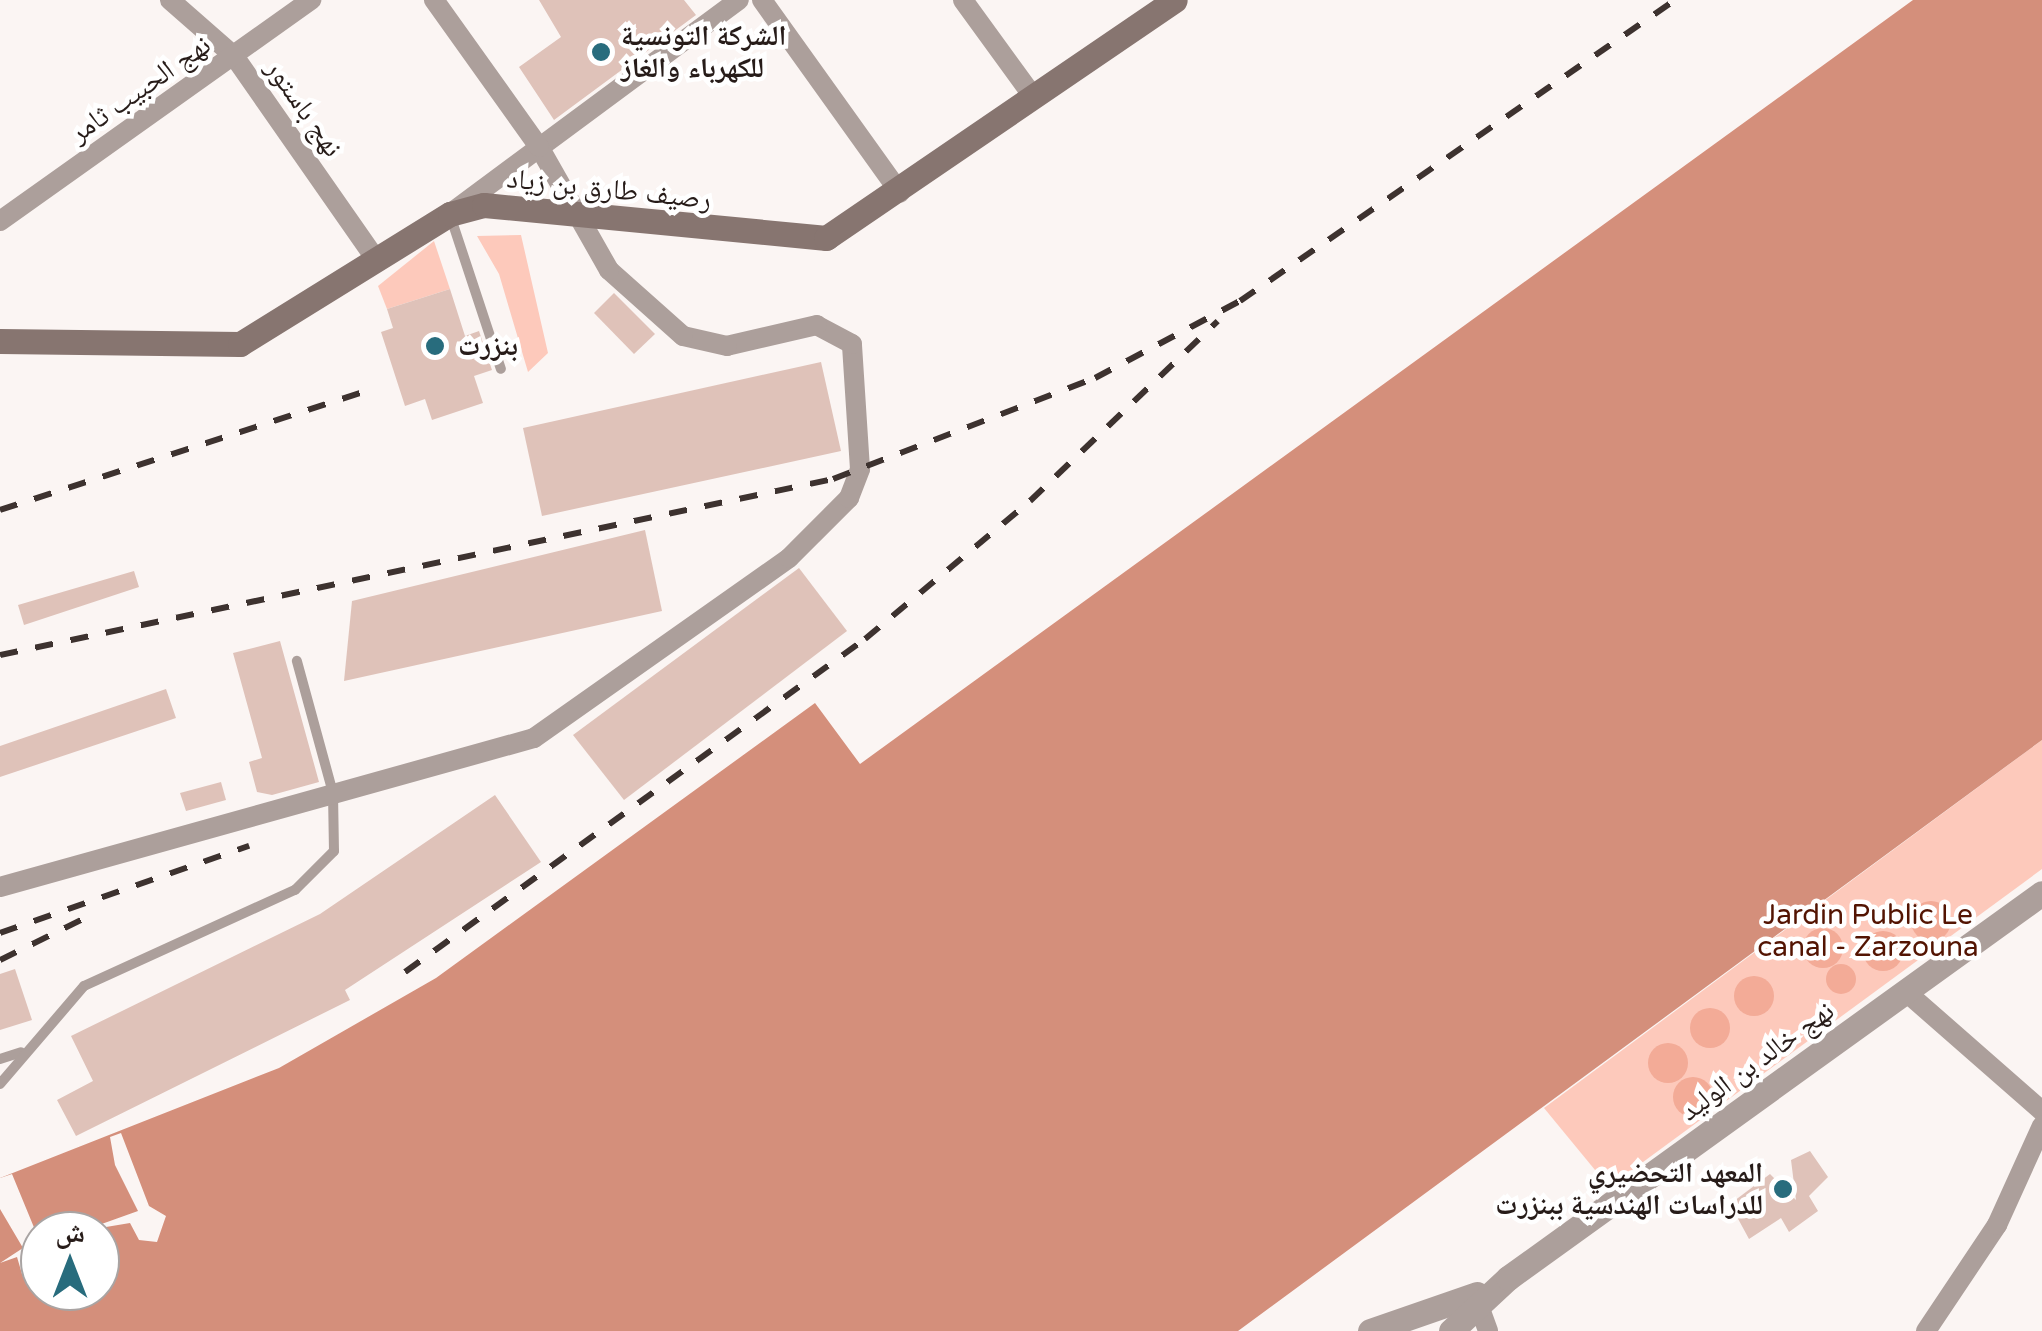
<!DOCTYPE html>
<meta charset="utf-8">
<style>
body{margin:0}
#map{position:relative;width:2042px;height:1331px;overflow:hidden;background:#fbf5f3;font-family:"Varela Round","Noto Naskh Arabic",sans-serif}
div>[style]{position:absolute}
.green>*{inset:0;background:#fdc9bb}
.forest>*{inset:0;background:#f3ab97}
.round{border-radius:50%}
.water>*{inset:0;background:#d48f7b}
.pier>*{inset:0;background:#fbf5f3}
.building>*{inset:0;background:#dfc2b9}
.service>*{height:10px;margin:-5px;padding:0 5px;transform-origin:5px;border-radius:5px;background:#ac9f9b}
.minor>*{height:20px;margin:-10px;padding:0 10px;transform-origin:10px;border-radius:10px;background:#ac9f9b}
.tertiary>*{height:25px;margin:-12.5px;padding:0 12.5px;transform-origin:12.5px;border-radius:12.5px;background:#ac9f9b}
.secondary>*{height:25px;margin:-12.5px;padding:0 12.5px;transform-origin:12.5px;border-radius:12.5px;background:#877570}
.rail>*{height:6px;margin-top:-3px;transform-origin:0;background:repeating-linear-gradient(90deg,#3d322f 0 18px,transparent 0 36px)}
.dots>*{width:28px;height:28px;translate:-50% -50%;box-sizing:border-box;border:5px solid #fff;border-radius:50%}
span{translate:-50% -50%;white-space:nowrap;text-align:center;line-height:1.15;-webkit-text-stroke:9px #fff;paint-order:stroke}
.poi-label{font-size:28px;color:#271c19;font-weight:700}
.left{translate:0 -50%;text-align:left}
.right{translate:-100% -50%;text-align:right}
.street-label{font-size:28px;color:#271c19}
.park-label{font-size:28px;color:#531402}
.north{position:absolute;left:20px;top:1211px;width:100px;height:100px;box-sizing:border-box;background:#fff;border:2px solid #a9a4a3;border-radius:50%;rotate:0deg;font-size:28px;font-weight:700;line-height:40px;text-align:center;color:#271c19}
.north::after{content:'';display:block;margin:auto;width:35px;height:45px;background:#286c7d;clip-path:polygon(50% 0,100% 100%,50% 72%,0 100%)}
</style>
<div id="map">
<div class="green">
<i style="clip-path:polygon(521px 235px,548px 353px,528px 372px,499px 274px,477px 236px)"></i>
<i style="clip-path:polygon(434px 241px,450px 289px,387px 309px,378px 286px)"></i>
<i style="clip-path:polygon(2042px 740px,2042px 869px,1609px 1187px,1544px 1108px)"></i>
</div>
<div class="forest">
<i class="round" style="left:1911px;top:901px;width:40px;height:40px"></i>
<i class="round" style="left:1803px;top:928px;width:40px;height:40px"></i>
<i class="round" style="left:1863px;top:931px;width:40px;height:40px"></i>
<i class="round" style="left:1826px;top:964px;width:30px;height:30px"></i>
<i class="round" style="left:1734px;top:976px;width:40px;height:40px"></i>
<i class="round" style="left:1690px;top:1008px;width:40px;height:40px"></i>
<i class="round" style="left:1648px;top:1043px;width:40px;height:40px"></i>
<i class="round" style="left:1673px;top:1077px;width:40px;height:40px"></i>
</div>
<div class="water">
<i style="clip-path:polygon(evenodd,1913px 0,2042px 0,2042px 740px,1238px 1331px,0 1331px,0 1178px,279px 1068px,436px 978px,815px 703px,860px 764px,1913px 0,40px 1231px,100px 1231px,100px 1291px,40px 1291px,40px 1231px)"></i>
</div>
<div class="pier">
<i style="clip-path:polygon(121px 1133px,149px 1206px,166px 1216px,157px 1242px,139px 1240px,130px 1223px,82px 1231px,138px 1211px,115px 1165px,110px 1137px)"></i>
<i style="clip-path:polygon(12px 1174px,40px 1242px,39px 1280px,22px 1274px,17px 1257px,0 1263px,23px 1248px,0 1209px,0 1178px)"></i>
</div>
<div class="building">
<i style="clip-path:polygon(539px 0,684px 0,696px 15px,554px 120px,519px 67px,561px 37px)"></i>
<i style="clip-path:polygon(450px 289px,465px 336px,479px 331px,492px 370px,474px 376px,483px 403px,432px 420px,425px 399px,405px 406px,381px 332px,393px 328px,387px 309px)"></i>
<i style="clip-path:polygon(614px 293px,655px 334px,634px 354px,594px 313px)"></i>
<i style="clip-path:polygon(821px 362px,841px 451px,542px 516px,523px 428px)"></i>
<i style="clip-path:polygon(645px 530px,662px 611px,344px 681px,352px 601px)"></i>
<i style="clip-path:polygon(799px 568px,847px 631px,624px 800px,573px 735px)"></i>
<i style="clip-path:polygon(134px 571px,139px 587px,24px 625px,18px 605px)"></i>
<i style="clip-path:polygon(280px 641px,319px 782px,272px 795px,257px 792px,249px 762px,262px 758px,233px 653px)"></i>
<i style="clip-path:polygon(166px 689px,176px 718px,0 777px,0 746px)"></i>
<i style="clip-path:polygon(221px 782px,226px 800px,186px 811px,180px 793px)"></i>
<i style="clip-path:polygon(495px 795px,541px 862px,345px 990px,350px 1000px,76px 1136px,57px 1100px,93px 1081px,71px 1036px,320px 914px)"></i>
<i style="clip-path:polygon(15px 969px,32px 1020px,0 1030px,0 974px)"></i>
<i style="clip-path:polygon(1810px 1151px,1828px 1177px,1809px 1196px,1818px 1211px,1789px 1232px,1781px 1218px,1749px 1239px,1730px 1204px,1770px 1174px,1796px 1200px,1791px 1160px)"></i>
</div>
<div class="service">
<i style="left:450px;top:215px;width:162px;rotate:71.7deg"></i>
<i style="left:0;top:1059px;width:22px;rotate:-18deg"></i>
<i style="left:0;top:1084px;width:129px;rotate:-49.4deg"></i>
<i style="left:84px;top:986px;width:232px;rotate:-24.5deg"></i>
<i style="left:295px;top:890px;width:55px;rotate:-45deg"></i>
<i style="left:334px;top:851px;width:58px;rotate:-91deg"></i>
<i style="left:333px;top:793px;width:137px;rotate:-105.3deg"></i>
</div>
<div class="minor">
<i style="left:170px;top:0;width:85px;rotate:41.2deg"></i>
<i style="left:234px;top:56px;width:250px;rotate:55.1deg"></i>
<i style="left:762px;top:0;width:237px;rotate:54.4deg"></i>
<i style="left:963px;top:0;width:122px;rotate:54deg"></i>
<i style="left:455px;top:210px;width:353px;rotate:-36.5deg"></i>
<i style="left:0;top:221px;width:382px;rotate:-35.4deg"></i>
<i style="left:0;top:887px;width:554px;rotate:-15.59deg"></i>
<i style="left:534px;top:738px;width:312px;rotate:-35.2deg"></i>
<i style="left:789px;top:558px;width:85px;rotate:-45deg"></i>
<i style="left:849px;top:498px;width:31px;rotate:-69deg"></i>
<i style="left:860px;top:469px;width:125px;rotate:-93.7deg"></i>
<i style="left:852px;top:344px;width:40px;rotate:-152deg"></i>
<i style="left:817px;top:325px;width:92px;rotate:166.9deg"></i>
<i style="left:727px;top:346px;width:45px;rotate:-167.2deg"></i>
<i style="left:683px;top:336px;width:99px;rotate:-138.3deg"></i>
<i style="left:609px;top:270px;width:142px;rotate:-119.6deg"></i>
<i style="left:539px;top:147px;width:181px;rotate:-125.5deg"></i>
<i style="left:1905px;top:991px;width:182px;rotate:41.2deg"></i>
<i style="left:1475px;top:1295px;width:38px;rotate:70deg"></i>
<i style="left:1926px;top:1331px;width:128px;rotate:-56.2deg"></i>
<i style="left:1997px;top:1225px;width:109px;rotate:-65.6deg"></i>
</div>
<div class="tertiary">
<i style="left:1370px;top:1331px;width:113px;rotate:-19.1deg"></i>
<i style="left:1451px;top:1331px;width:78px;rotate:-42.9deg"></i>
<i style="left:1508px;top:1278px;width:658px;rotate:-35.79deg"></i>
</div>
<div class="secondary">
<i style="left:0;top:341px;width:240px;rotate:0.7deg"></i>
<i style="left:240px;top:344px;width:247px;rotate:-31.8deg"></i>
<i style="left:450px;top:214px;width:35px;rotate:-15deg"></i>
<i style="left:484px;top:205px;width:344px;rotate:5.5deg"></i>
<i style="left:826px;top:238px;width:422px;rotate:-34.3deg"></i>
</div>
<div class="rail">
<i style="left:0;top:510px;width:383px;rotate:-18deg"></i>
<i style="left:0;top:655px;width:851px;rotate:-11.93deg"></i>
<i style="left:833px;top:479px;width:281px;rotate:-21.1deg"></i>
<i style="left:1095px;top:378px;width:164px;rotate:-28deg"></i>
<i style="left:1240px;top:301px;width:529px;rotate:-34.68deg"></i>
<i style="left:0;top:933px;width:264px;rotate:-19.3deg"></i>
<i style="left:0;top:960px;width:99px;rotate:-26.3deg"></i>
<i style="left:405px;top:972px;width:568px;rotate:-35.9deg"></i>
<i style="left:865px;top:639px;width:215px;rotate:-39.9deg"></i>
<i style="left:1030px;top:501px;width:260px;rotate:-43.8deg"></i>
</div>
<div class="dots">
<i style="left:601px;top:52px;background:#286c7d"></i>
<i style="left:435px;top:346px;background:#286c7d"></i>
<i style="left:1783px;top:1189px;background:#286c7d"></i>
</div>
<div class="poi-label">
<span class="left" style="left:621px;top:52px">الشركة التونسية<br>للكهرباء والغاز</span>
<span class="left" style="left:458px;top:346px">بنزرت</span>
<span class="right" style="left:1763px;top:1189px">المعهد التحضيري<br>للدراسات الهندسية ببنزرت</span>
</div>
<div class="street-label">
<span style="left:140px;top:89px;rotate:-35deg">نهج الحبيب ثامر</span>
<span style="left:304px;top:108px;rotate:55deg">نهج باستور</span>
<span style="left:609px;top:189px;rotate:6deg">رصيف طارق بن زياد</span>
<span style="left:1757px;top:1061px;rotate:-36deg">نهج خالد بن الوليد</span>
</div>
<div class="park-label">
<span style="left:1868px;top:931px">Jardin Public Le<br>canal - Zarzouna</span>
</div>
<div class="north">ش</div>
</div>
